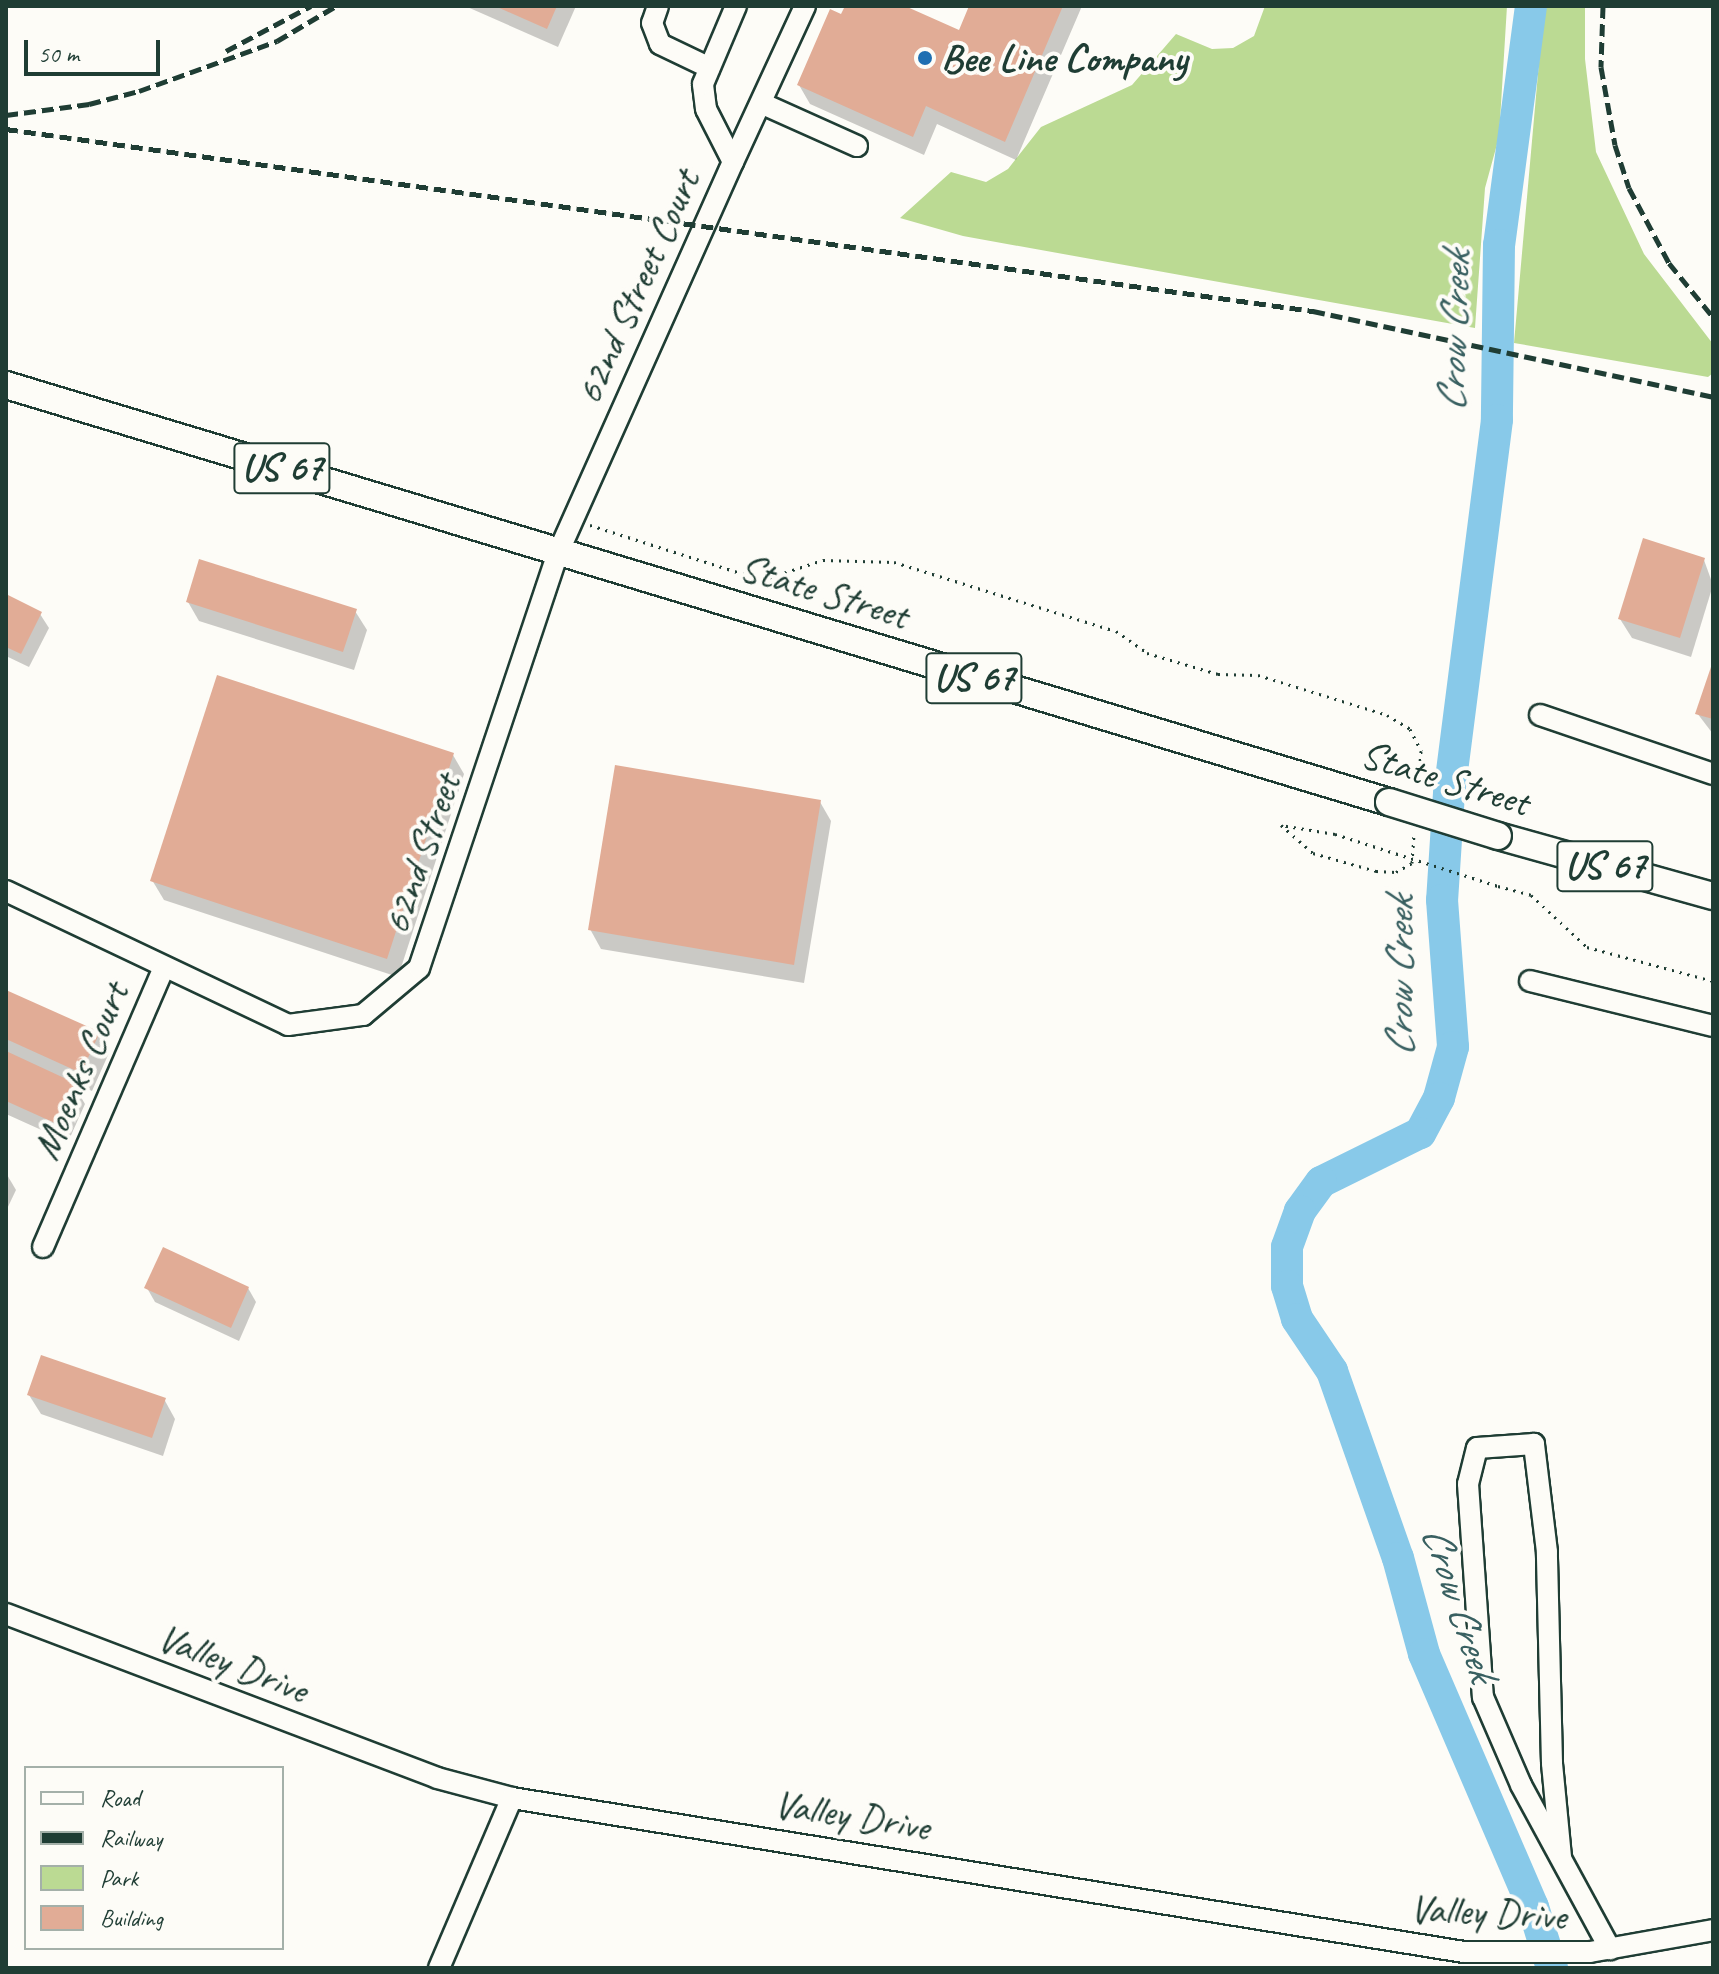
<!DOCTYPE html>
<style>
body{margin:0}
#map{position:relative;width:1719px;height:1974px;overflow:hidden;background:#fdfcf7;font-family:Caveat,sans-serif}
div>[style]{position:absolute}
.green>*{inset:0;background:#bbda93}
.shadow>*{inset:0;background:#0003}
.river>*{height:32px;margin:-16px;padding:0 16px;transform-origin:16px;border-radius:16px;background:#88c9e9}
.building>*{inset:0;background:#e1ac96}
.path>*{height:3px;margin-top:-1.5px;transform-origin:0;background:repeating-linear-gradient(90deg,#1f3d34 0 2px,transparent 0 8px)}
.roads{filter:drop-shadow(2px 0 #1f3d34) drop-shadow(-2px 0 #1f3d34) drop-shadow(0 2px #1f3d34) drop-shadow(0 -2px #1f3d34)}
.minor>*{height:20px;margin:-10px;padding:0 10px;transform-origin:10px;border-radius:10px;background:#fdfcf7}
.major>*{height:26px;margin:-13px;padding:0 13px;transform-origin:13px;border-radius:13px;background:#fdfcf7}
.rail>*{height:5px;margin-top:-2.5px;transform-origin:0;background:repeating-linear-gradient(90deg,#1f3d34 0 12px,transparent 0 18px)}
.path-bridge>*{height:3px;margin-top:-1.5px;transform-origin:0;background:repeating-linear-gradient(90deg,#1f3d34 0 2px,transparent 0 8px)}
.bridges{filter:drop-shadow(2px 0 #1f3d34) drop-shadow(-2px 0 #1f3d34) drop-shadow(0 2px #1f3d34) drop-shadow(0 -2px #1f3d34)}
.major-bridge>*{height:26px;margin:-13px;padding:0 13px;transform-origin:13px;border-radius:13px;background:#fdfcf7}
.dots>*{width:22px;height:22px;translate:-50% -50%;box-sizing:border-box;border:4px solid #fdfcf7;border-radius:50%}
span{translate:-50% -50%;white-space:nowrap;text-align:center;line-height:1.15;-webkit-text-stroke:8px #fdfcf7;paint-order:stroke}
.shield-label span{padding:2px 6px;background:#fdfcf7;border:2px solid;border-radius:6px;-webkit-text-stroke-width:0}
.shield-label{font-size:38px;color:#1f3d34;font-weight:700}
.poi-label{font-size:40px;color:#1f3d34;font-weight:700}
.left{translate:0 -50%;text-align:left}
.street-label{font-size:40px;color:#1f3d34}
.water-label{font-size:42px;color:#396061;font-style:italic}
.frame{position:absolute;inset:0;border:8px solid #1f3d34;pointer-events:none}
.legend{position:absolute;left:24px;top:1766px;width:260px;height:184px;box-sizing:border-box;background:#fdfcf7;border:2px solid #a4b0a9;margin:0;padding:10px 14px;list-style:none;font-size:24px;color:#1f3d34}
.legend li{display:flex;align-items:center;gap:16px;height:40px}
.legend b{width:40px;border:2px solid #a4b0a9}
.scale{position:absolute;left:24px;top:40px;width:136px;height:36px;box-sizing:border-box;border:4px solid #1f3d34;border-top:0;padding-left:10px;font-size:24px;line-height:28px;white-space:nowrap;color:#1f3d34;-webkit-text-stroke:6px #fdfcf7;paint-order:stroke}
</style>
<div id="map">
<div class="green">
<i style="clip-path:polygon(1265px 6px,1507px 6px,1499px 137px,1485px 188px,1475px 328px,963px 236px,900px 218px,951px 172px,986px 182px,1008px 169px,1041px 127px,1132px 85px,1176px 34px,1212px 49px,1233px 48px,1254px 36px)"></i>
<i style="clip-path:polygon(1544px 6px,1585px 6px,1585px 59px,1596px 152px,1644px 254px,1713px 344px,1713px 373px,1708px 377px,1514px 343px)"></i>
</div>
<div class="shadow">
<i style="clip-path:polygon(465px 6px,576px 6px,558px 47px)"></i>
<i style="clip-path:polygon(847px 6px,900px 6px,960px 33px,971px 6px,1082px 6px,1016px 160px,937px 124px,924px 155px,810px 104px,799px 85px)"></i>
<i style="clip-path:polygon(1704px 560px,1713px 585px,1691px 657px,1632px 638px,1620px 619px)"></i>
<i style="clip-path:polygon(6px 596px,40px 614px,49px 628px,29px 667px,6px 656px)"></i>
<i style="clip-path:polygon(188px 602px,355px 611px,367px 630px,354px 670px,199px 621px)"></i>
<i style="clip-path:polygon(1713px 665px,1713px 734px,1697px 713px)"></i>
<i style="clip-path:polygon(453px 755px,464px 774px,398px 977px,164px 900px,152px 880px)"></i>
<i style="clip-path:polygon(820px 802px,831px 821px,804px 983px,601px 949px,590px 929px)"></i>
<i style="clip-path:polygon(6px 992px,98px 1033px,109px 1053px,92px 1091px,72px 1082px,85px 1104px,68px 1142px,6px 1114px)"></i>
<i style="clip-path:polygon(6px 1173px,16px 1190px,6px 1211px)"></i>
<i style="clip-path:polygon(147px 1288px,248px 1288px,256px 1302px,239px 1341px,155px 1302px)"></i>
<i style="clip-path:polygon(29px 1395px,164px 1399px,175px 1419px,163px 1456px,41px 1414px)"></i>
</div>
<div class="river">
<i style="left:1531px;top:6px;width:241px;rotate:97.6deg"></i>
<i style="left:1499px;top:245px;width:175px;rotate:90.7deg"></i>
<i style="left:1497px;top:420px;width:376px;rotate:97.3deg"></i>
<i style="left:1449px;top:793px;width:107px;rotate:93.7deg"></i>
<i style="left:1442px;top:900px;width:147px;rotate:85.7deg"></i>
<i style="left:1453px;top:1047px;width:53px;rotate:105.4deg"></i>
<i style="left:1439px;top:1098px;width:40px;rotate:118deg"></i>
<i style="left:1420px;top:1133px;width:110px;rotate:153.7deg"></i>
<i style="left:1321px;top:1182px;width:36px;rotate:126deg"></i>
<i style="left:1300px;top:1211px;width:38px;rotate:110deg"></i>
<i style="left:1287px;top:1247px;width:39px;rotate:90deg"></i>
<i style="left:1287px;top:1286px;width:34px;rotate:73deg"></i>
<i style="left:1297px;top:1319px;width:63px;rotate:56.1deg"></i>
<i style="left:1332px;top:1371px;width:198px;rotate:70.6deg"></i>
<i style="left:1398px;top:1558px;width:99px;rotate:74.8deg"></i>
<i style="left:1424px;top:1654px;width:275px;rotate:66.7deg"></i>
<i style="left:1533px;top:1907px;width:64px;rotate:72.7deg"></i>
</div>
<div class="building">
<i style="clip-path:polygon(495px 6px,557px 6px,547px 29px)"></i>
<i style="clip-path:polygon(845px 6px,905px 6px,959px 30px,969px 6px,1063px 6px,1005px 142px,926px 106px,913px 137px,797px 85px,830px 9px,841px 14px)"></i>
<i style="clip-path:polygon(1643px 538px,1705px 558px,1680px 638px,1618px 619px)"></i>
<i style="clip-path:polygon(199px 559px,357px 609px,343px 652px,186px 602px)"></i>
<i style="clip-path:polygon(6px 594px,42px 612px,21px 654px,6px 647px)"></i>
<i style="clip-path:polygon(1713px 661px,1713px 719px,1695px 714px)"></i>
<i style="clip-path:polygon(217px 675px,454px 753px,387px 959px,150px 881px)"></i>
<i style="clip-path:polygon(615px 765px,821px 800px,794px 965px,588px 930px)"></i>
<i style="clip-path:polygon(6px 990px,100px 1032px,81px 1073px,6px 1039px)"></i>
<i style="clip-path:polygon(6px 1051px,75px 1083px,57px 1124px,6px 1101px)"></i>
<i style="clip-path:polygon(163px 1247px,249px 1287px,231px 1328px,144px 1288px)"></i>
<i style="clip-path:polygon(41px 1355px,166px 1398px,152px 1438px,27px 1395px)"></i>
</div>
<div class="path">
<i style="left:590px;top:525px;width:181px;rotate:17.7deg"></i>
<i style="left:762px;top:580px;width:64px;rotate:-18.2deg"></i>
<i style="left:823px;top:560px;width:71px;rotate:1.6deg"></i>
<i style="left:894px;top:562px;width:232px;rotate:17.3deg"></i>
<i style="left:1116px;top:631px;width:38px;rotate:35deg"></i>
<i style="left:1147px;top:653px;width:74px;rotate:16.5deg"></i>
<i style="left:1218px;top:674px;width:40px;rotate:1.4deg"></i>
<i style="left:1258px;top:675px;width:135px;rotate:17.2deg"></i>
<i style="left:1387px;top:715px;width:27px;rotate:31deg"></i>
<i style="left:1410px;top:729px;width:25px;rotate:63deg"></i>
<i style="left:1421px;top:751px;width:37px;rotate:95deg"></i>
<i style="left:1335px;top:834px;width:55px;rotate:-170.5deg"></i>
<i style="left:1281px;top:825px;width:43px;rotate:41.2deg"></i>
<i style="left:1313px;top:853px;width:66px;rotate:15.9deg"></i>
<i style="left:1376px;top:871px;width:20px;rotate:3deg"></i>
<i style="left:1396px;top:872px;width:18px;rotate:-29deg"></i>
<i style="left:1412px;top:863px;width:31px;rotate:-86deg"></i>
<i style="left:1498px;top:886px;width:34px;rotate:15deg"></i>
<i style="left:1531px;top:895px;width:76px;rotate:42.9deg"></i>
<i style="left:1587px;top:947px;width:131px;rotate:15.1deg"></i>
</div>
<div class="roads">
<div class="minor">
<i style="left:658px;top:6px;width:18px;rotate:109deg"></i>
<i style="left:652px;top:23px;width:22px;rotate:69deg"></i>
<i style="left:660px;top:44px;width:55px;rotate:25.6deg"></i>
<i style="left:763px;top:104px;width:103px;rotate:24.1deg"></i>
<i style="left:733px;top:162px;width:172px;rotate:-65.2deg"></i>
<i style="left:1540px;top:715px;width:183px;rotate:18.8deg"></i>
<i style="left:6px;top:891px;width:312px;rotate:25.4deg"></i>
<i style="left:288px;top:1025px;width:76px;rotate:-7.6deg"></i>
<i style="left:363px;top:1015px;width:73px;rotate:-40deg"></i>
<i style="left:419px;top:968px;width:438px;rotate:-71.5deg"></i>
<i style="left:558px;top:553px;width:428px;rotate:-65.9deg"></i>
<i style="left:733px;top:162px;width:59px;rotate:-117deg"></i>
<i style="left:706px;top:109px;width:25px;rotate:-97deg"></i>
<i style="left:703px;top:84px;width:85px;rotate:-67.1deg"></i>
<i style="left:1530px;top:981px;width:188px;rotate:13.8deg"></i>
<i style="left:43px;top:1247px;width:304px;rotate:-66.6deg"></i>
<i style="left:6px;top:1614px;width:461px;rotate:20.8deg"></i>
<i style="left:437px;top:1778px;width:78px;rotate:14.9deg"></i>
<i style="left:512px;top:1798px;width:964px;rotate:9.19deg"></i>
<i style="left:1464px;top:1952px;width:126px"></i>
<i style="left:1590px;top:1952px;width:125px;rotate:-10.1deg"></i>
<i style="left:1561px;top:1857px;width:94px;rotate:-95.5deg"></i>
<i style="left:1552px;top:1763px;width:211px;rotate:-91.4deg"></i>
<i style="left:1547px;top:1552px;width:109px;rotate:-96.9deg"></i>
<i style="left:1534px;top:1444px;width:57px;rotate:176deg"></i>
<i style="left:1477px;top:1448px;width:37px;rotate:104deg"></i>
<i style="left:1468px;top:1484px;width:214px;rotate:86deg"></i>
<i style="left:1483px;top:1697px;width:96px;rotate:66.6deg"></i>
<i style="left:1521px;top:1785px;width:187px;rotate:61.5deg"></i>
<i style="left:439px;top:1968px;width:185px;rotate:-66.8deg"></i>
</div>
<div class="major">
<i style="left:6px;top:385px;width:1444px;rotate:16.78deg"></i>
<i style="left:1498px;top:836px;width:223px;rotate:15.6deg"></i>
</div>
</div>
<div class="rail">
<i style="left:1603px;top:6px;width:61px;rotate:91.9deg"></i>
<i style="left:1601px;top:67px;width:79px;rotate:79.8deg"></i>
<i style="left:1615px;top:145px;width:45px;rotate:72deg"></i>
<i style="left:1629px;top:188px;width:85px;rotate:61.9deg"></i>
<i style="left:1669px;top:263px;width:70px;rotate:50.8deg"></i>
<i style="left:226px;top:51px;width:96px;rotate:-27.9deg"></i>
<i style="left:6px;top:115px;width:84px;rotate:-7.5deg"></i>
<i style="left:89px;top:104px;width:52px;rotate:-14.6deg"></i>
<i style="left:139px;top:91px;width:147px;rotate:-19.9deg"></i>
<i style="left:277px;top:41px;width:69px;rotate:-30.7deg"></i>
<i style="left:6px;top:129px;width:1320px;rotate:7.93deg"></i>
<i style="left:1313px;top:311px;width:409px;rotate:12.1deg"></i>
</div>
<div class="path-bridge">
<i style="left:1335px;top:834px;width:171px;rotate:17.7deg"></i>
</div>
<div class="bridges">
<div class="major-bridge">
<i style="left:1389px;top:802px;width:114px;rotate:17.3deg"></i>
</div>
</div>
<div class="dots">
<i style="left:925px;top:58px;background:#1f6fb2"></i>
</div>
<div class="shield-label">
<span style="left:282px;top:468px">US 67</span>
<span style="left:974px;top:678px">US 67</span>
<span style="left:1605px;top:866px">US 67</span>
</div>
<div class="poi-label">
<span class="left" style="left:941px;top:58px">Bee Line Company</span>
</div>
<div class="street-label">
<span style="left:637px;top:287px;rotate:-66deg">62nd Street Court</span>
<span style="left:824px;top:591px;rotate:17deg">State Street</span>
<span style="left:1445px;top:778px;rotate:17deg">State Street</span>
<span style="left:421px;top:854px;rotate:-71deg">62nd Street</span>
<span style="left:80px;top:1071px;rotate:-67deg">Moenks Court</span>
<span style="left:233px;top:1663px;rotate:21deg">Valley Drive</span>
<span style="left:852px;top:1815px;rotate:9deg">Valley Drive</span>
<span style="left:1488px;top:1912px;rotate:3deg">Valley Drive</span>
</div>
<div class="water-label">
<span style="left:1454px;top:332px;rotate:-88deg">Crow Creek</span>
<span style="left:1400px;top:977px;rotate:-90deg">Crow Creek</span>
<span style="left:1459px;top:1603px;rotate:72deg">Crow Creek</span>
</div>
<div class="frame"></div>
<ul class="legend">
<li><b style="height:10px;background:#fdfcf7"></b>Road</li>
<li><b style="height:10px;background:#1f3d34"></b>Railway</li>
<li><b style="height:22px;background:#bbda93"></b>Park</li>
<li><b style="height:22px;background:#e1ac96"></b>Building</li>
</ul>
<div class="scale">50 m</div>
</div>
